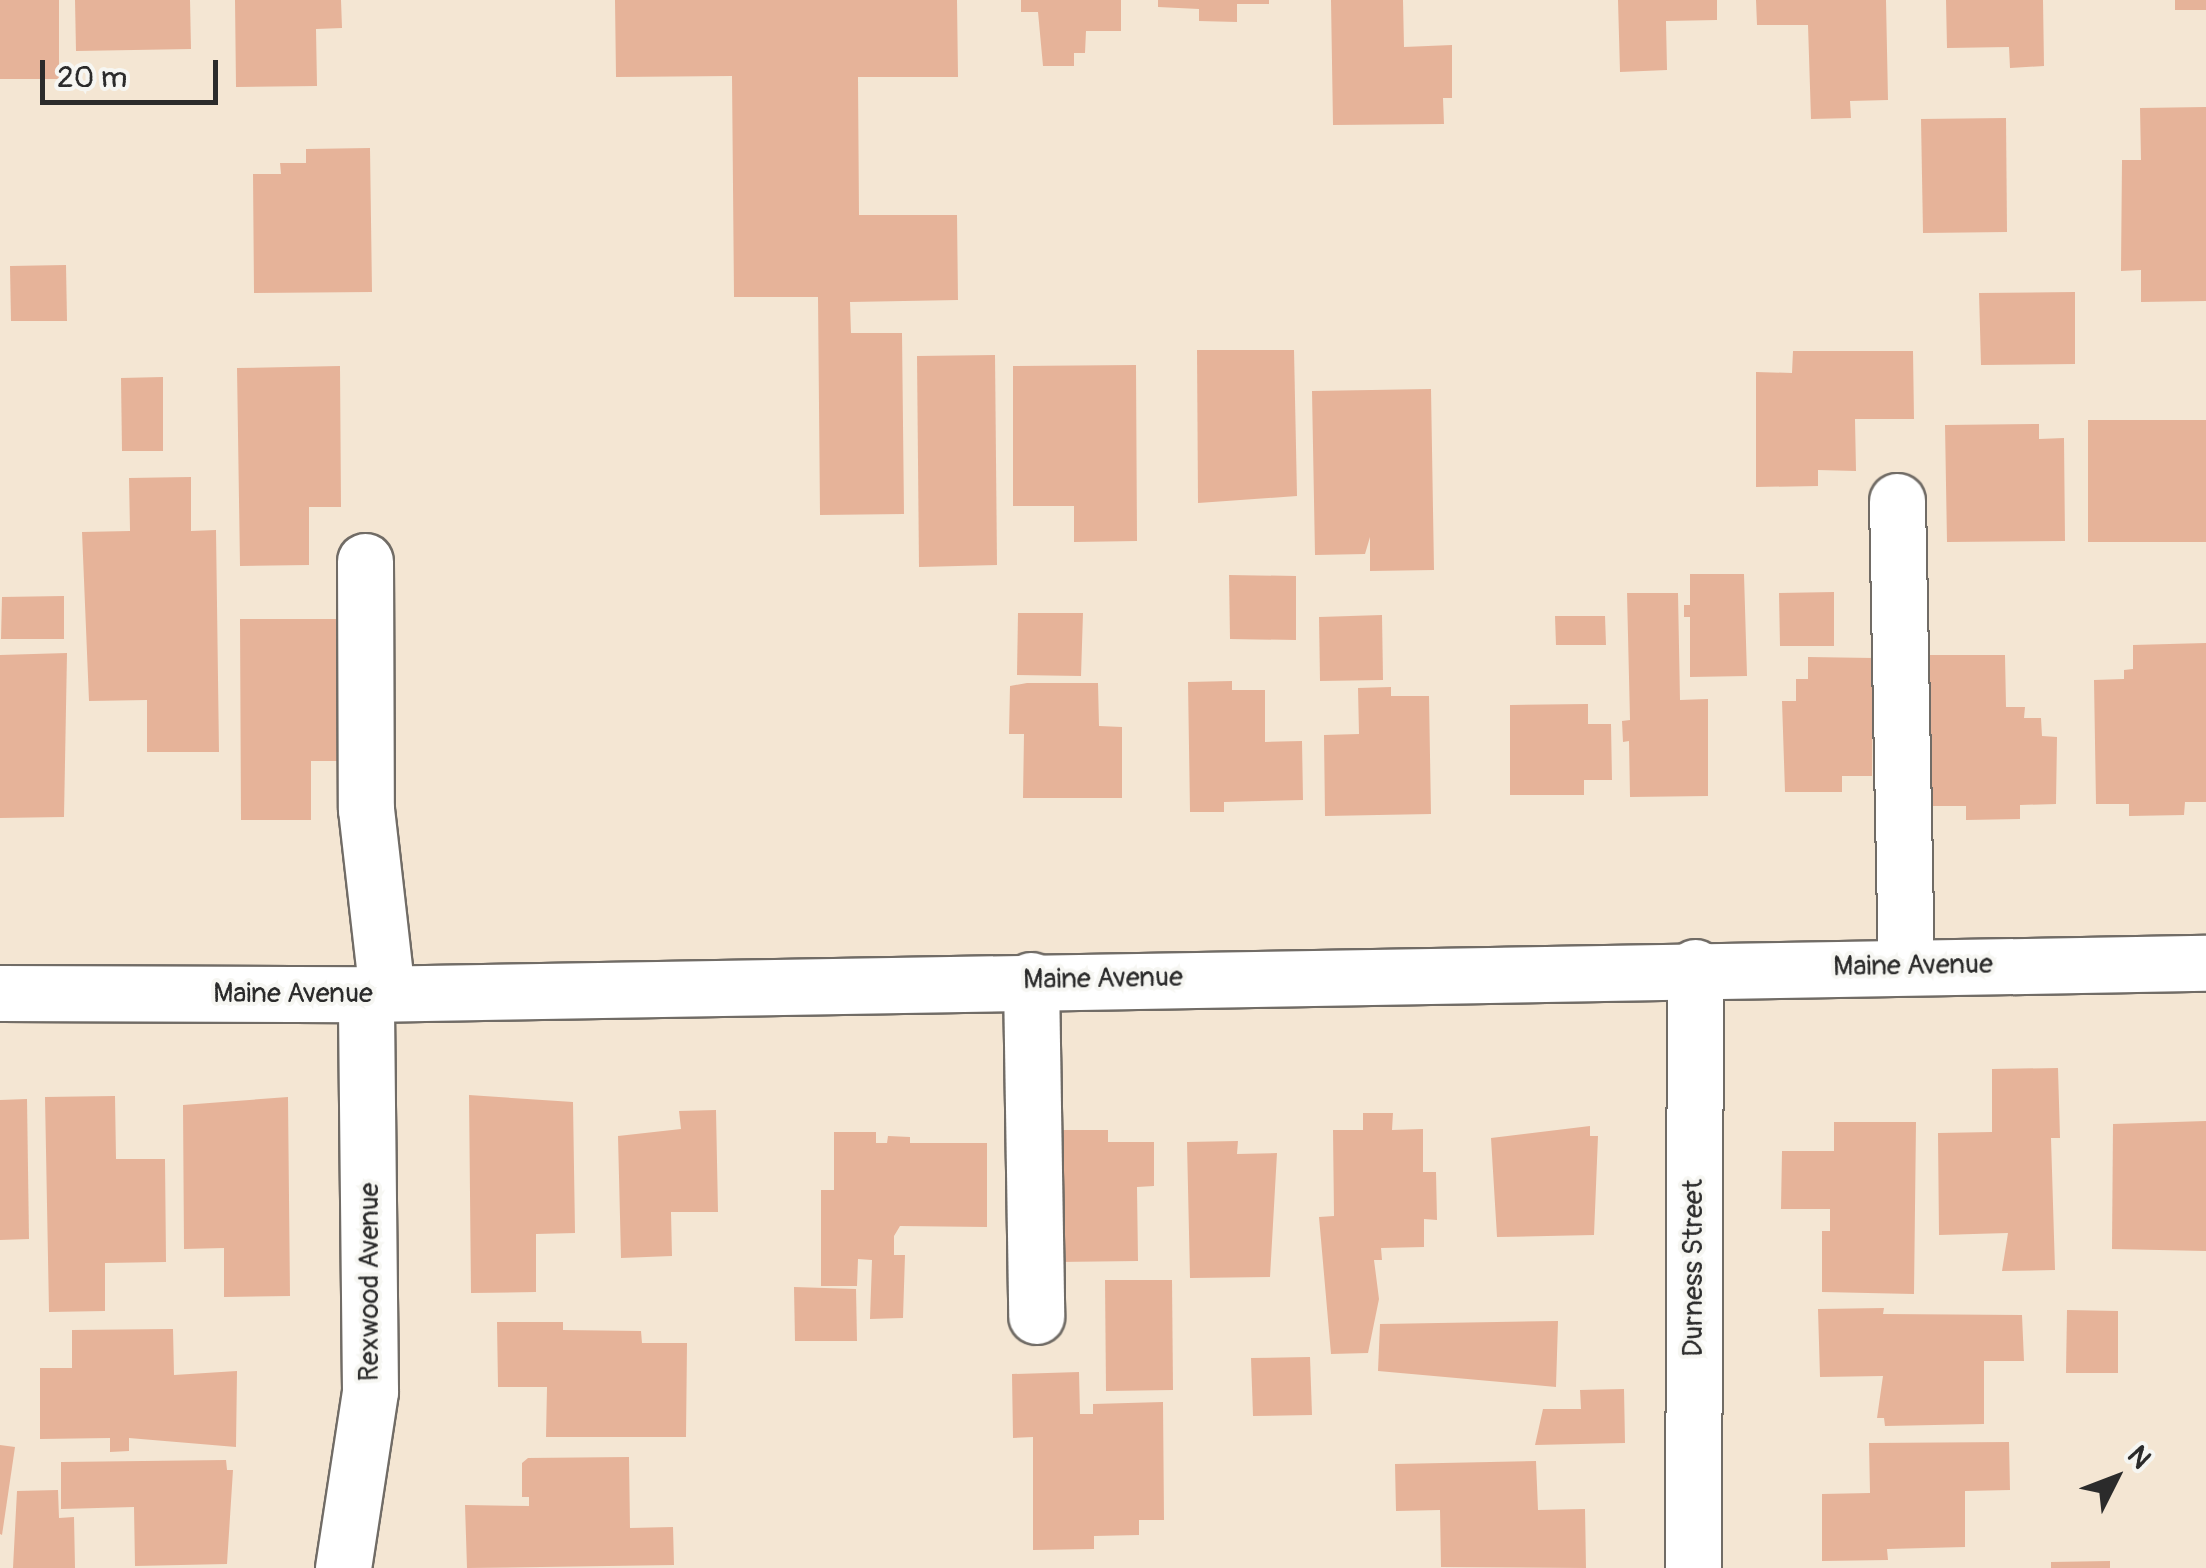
<!DOCTYPE html>
<style>
body{margin:0}
#map{position:relative;width:2206px;height:1568px;overflow:hidden;background:#f4e6d3;font-family:Pangolin,sans-serif}
div>[style]{position:absolute}
.building>*{inset:0;background:#e6b399}
.roads{filter:drop-shadow(2px 0 #716c66) drop-shadow(-2px 0 #716c66) drop-shadow(0 2px #716c66) drop-shadow(0 -2px #716c66)}
.minor>*{height:55px;margin:-27.5px;padding:0 27.5px;transform-origin:27.5px;border-radius:27.5px;background:#fff}
span{translate:-50% -50%;white-space:nowrap;text-align:center;line-height:1.15;-webkit-text-stroke:8px #f6f6f2;paint-order:stroke}
.street-label{font-size:28px;color:#2b2b2b}
.north{position:absolute;left:2066px;top:1428px;width:100px;height:100px;-webkit-text-stroke:8px #f6f6f2;paint-order:stroke;rotate:48deg;font-size:28px;font-weight:700;line-height:40px;text-align:center;color:#2b2b2b}
.north::after{content:'';display:block;margin:auto;width:35px;height:45px;background:#2b2b2b;clip-path:polygon(50% 0,100% 100%,50% 72%,0 100%)}
.scale{position:absolute;left:40px;top:60px;width:178px;height:45px;box-sizing:border-box;border:5px solid #2b2b2b;border-top:0;padding-left:12px;font-size:30px;line-height:35px;white-space:nowrap;color:#2b2b2b;-webkit-text-stroke:8px #f6f6f2;paint-order:stroke}
</style>
<div id="map">
<div class="building">
<i style="clip-path:polygon(0 0,59px 0,59px 79px,0 79px)"></i>
<i style="clip-path:polygon(75px 0,190px 0,191px 49px,76px 51px)"></i>
<i style="clip-path:polygon(235px 0,341px 0,342px 28px,316px 29px,317px 86px,236px 87px)"></i>
<i style="clip-path:polygon(615px 0,957px 0,958px 77px,858px 77px,859px 215px,957px 215px,958px 300px,850px 302px,851px 333px,902px 333px,904px 514px,820px 515px,818px 297px,734px 297px,732px 76px,616px 77px)"></i>
<i style="clip-path:polygon(1021px 0,1121px 0,1121px 31px,1086px 31px,1085px 53px,1074px 53px,1074px 66px,1043px 66px,1038px 12px,1021px 12px)"></i>
<i style="clip-path:polygon(1158px 0,1269px 0,1269px 4px,1237px 4px,1237px 22px,1199px 21px,1199px 9px,1158px 7px)"></i>
<i style="clip-path:polygon(1331px 0,1403px 0,1404px 47px,1452px 45px,1452px 98px,1443px 98px,1444px 124px,1333px 125px)"></i>
<i style="clip-path:polygon(1618px 0,1717px 0,1717px 20px,1666px 21px,1667px 70px,1620px 72px)"></i>
<i style="clip-path:polygon(1756px 0,1886px 0,1888px 100px,1850px 101px,1851px 118px,1811px 119px,1808px 25px,1757px 25px)"></i>
<i style="clip-path:polygon(1946px 0,2043px 0,2044px 66px,2010px 68px,2009px 47px,1947px 48px)"></i>
<i style="clip-path:polygon(2175px 0,2206px 0,2206px 10px,2175px 10px)"></i>
<i style="clip-path:polygon(2206px 107px,2206px 301px,2141px 302px,2141px 270px,2121px 271px,2122px 160px,2141px 160px,2140px 108px)"></i>
<i style="clip-path:polygon(2006px 118px,2007px 232px,1923px 233px,1921px 119px)"></i>
<i style="clip-path:polygon(370px 148px,372px 292px,254px 293px,253px 174px,281px 174px,280px 163px,306px 163px,306px 149px)"></i>
<i style="clip-path:polygon(66px 265px,67px 321px,11px 321px,10px 266px)"></i>
<i style="clip-path:polygon(2075px 292px,2075px 364px,1981px 365px,1979px 293px)"></i>
<i style="clip-path:polygon(1197px 350px,1294px 350px,1297px 496px,1198px 503px)"></i>
<i style="clip-path:polygon(1793px 351px,1913px 351px,1914px 419px,1855px 419px,1856px 471px,1818px 470px,1818px 486px,1756px 487px,1756px 372px,1792px 373px)"></i>
<i style="clip-path:polygon(995px 355px,997px 565px,919px 567px,917px 356px)"></i>
<i style="clip-path:polygon(1136px 365px,1137px 541px,1074px 542px,1074px 506px,1013px 506px,1013px 366px)"></i>
<i style="clip-path:polygon(340px 366px,341px 507px,309px 507px,309px 565px,240px 566px,237px 368px)"></i>
<i style="clip-path:polygon(163px 377px,163px 451px,122px 451px,121px 378px)"></i>
<i style="clip-path:polygon(1431px 389px,1434px 570px,1370px 571px,1370px 537px,1365px 554px,1315px 555px,1312px 391px)"></i>
<i style="clip-path:polygon(2088px 420px,2206px 420px,2206px 542px,2088px 542px)"></i>
<i style="clip-path:polygon(2039px 424px,2039px 439px,2064px 438px,2065px 541px,1947px 542px,1945px 425px)"></i>
<i style="clip-path:polygon(191px 477px,191px 531px,216px 530px,219px 752px,147px 752px,147px 700px,89px 701px,82px 532px,130px 531px,129px 478px)"></i>
<i style="clip-path:polygon(1690px 574px,1744px 574px,1747px 676px,1690px 677px,1690px 617px,1684px 617px,1684px 605px,1690px 605px)"></i>
<i style="clip-path:polygon(1229px 575px,1296px 576px,1296px 640px,1230px 639px)"></i>
<i style="clip-path:polygon(1834px 592px,1834px 646px,1780px 646px,1779px 593px)"></i>
<i style="clip-path:polygon(1627px 593px,1678px 593px,1680px 700px,1708px 699px,1708px 796px,1630px 797px,1629px 741px,1623px 742px,1622px 721px,1630px 720px)"></i>
<i style="clip-path:polygon(64px 596px,64px 639px,1px 639px,2px 597px)"></i>
<i style="clip-path:polygon(1018px 613px,1083px 613px,1081px 676px,1017px 675px)"></i>
<i style="clip-path:polygon(1382px 615px,1383px 680px,1320px 681px,1319px 617px)"></i>
<i style="clip-path:polygon(1555px 616px,1605px 616px,1606px 645px,1556px 645px)"></i>
<i style="clip-path:polygon(240px 619px,343px 619px,344px 761px,311px 761px,311px 820px,241px 820px)"></i>
<i style="clip-path:polygon(2206px 643px,2206px 802px,2185px 802px,2184px 815px,2129px 816px,2129px 804px,2096px 804px,2094px 680px,2124px 679px,2124px 670px,2133px 669px,2133px 645px)"></i>
<i style="clip-path:polygon(67px 653px,64px 817px,0 818px,0 655px)"></i>
<i style="clip-path:polygon(1930px 655px,2005px 655px,2006px 707px,2025px 707px,2024px 718px,2041px 718px,2042px 736px,2057px 737px,2056px 804px,2020px 805px,2020px 819px,1966px 820px,1966px 806px,1930px 806px)"></i>
<i style="clip-path:polygon(1808px 657px,1873px 658px,1872px 776px,1842px 776px,1842px 792px,1785px 792px,1782px 701px,1796px 701px,1796px 679px,1808px 679px)"></i>
<i style="clip-path:polygon(1232px 681px,1232px 690px,1265px 690px,1265px 742px,1302px 741px,1303px 800px,1224px 802px,1224px 812px,1190px 812px,1188px 682px)"></i>
<i style="clip-path:polygon(1027px 683px,1098px 683px,1099px 726px,1122px 727px,1122px 798px,1023px 798px,1024px 734px,1009px 734px,1010px 686px)"></i>
<i style="clip-path:polygon(1391px 687px,1391px 696px,1429px 696px,1431px 814px,1325px 816px,1324px 735px,1359px 734px,1358px 688px)"></i>
<i style="clip-path:polygon(1588px 704px,1588px 724px,1611px 724px,1612px 780px,1584px 780px,1584px 795px,1510px 795px,1510px 705px)"></i>
<i style="clip-path:polygon(2058px 1068px,2060px 1138px,2051px 1138px,2055px 1270px,2002px 1271px,2008px 1233px,1939px 1235px,1938px 1133px,1992px 1132px,1992px 1069px)"></i>
<i style="clip-path:polygon(469px 1095px,573px 1102px,575px 1233px,536px 1234px,536px 1292px,471px 1293px)"></i>
<i style="clip-path:polygon(115px 1096px,116px 1159px,165px 1159px,166px 1262px,105px 1263px,105px 1311px,49px 1312px,45px 1097px)"></i>
<i style="clip-path:polygon(288px 1097px,290px 1296px,224px 1297px,224px 1248px,184px 1249px,183px 1105px)"></i>
<i style="clip-path:polygon(27px 1099px,29px 1239px,0 1240px,0 1100px)"></i>
<i style="clip-path:polygon(716px 1110px,718px 1212px,671px 1212px,672px 1256px,621px 1258px,618px 1136px,681px 1129px,679px 1111px)"></i>
<i style="clip-path:polygon(1363px 1113px,1393px 1113px,1392px 1130px,1423px 1129px,1423px 1172px,1436px 1172px,1437px 1220px,1424px 1219px,1424px 1247px,1381px 1248px,1382px 1260px,1374px 1260px,1379px 1299px,1368px 1353px,1331px 1354px,1319px 1217px,1334px 1216px,1333px 1130px,1363px 1130px)"></i>
<i style="clip-path:polygon(2206px 1121px,2206px 1251px,2112px 1249px,2113px 1124px)"></i>
<i style="clip-path:polygon(1834px 1122px,1916px 1122px,1914px 1294px,1822px 1292px,1822px 1231px,1830px 1231px,1830px 1209px,1781px 1209px,1782px 1151px,1834px 1151px)"></i>
<i style="clip-path:polygon(1590px 1126px,1590px 1136px,1598px 1136px,1594px 1235px,1497px 1237px,1491px 1138px)"></i>
<i style="clip-path:polygon(1055px 1130px,1108px 1130px,1108px 1142px,1154px 1142px,1154px 1186px,1137px 1187px,1138px 1261px,1057px 1262px)"></i>
<i style="clip-path:polygon(834px 1132px,876px 1132px,876px 1143px,887px 1143px,888px 1136px,910px 1137px,910px 1143px,987px 1143px,987px 1227px,900px 1226px,894px 1236px,894px 1255px,905px 1255px,903px 1318px,870px 1319px,872px 1260px,858px 1259px,857px 1286px,821px 1286px,821px 1190px,834px 1190px)"></i>
<i style="clip-path:polygon(1238px 1141px,1237px 1154px,1277px 1153px,1270px 1277px,1190px 1278px,1187px 1142px)"></i>
<i style="clip-path:polygon(1105px 1280px,1172px 1280px,1173px 1390px,1106px 1391px)"></i>
<i style="clip-path:polygon(794px 1287px,856px 1289px,857px 1341px,795px 1341px)"></i>
<i style="clip-path:polygon(1884px 1308px,1883px 1314px,2022px 1315px,2024px 1361px,1984px 1361px,1984px 1424px,1885px 1426px,1884px 1418px,1877px 1418px,1883px 1376px,1820px 1377px,1818px 1309px)"></i>
<i style="clip-path:polygon(2067px 1310px,2118px 1311px,2118px 1373px,2066px 1373px)"></i>
<i style="clip-path:polygon(1558px 1321px,1556px 1387px,1378px 1371px,1380px 1324px)"></i>
<i style="clip-path:polygon(497px 1322px,563px 1322px,563px 1330px,641px 1331px,642px 1343px,687px 1343px,686px 1437px,546px 1437px,547px 1387px,498px 1387px)"></i>
<i style="clip-path:polygon(173px 1329px,174px 1375px,237px 1371px,236px 1447px,129px 1438px,129px 1451px,110px 1452px,110px 1438px,40px 1439px,40px 1368px,72px 1368px,72px 1330px)"></i>
<i style="clip-path:polygon(1310px 1357px,1312px 1415px,1253px 1416px,1251px 1358px)"></i>
<i style="clip-path:polygon(1079px 1372px,1080px 1414px,1093px 1414px,1093px 1404px,1163px 1402px,1164px 1520px,1139px 1520px,1139px 1535px,1094px 1536px,1094px 1549px,1033px 1550px,1033px 1437px,1013px 1438px,1012px 1374px)"></i>
<i style="clip-path:polygon(1624px 1389px,1625px 1443px,1535px 1445px,1543px 1409px,1581px 1409px,1580px 1390px)"></i>
<i style="clip-path:polygon(2009px 1442px,2010px 1490px,1965px 1491px,1965px 1547px,1887px 1549px,1888px 1560px,1822px 1561px,1822px 1494px,1870px 1493px,1869px 1443px)"></i>
<i style="clip-path:polygon(0 1445px,15px 1447px,2px 1535px,0 1534px)"></i>
<i style="clip-path:polygon(629px 1457px,630px 1528px,673px 1527px,674px 1565px,467px 1568px,465px 1505px,529px 1506px,529px 1497px,522px 1497px,522px 1463px,528px 1458px)"></i>
<i style="clip-path:polygon(226px 1460px,227px 1470px,233px 1470px,227px 1564px,135px 1566px,134px 1507px,61px 1509px,61px 1462px)"></i>
<i style="clip-path:polygon(1536px 1461px,1538px 1510px,1585px 1509px,1586px 1568px,1441px 1567px,1440px 1510px,1396px 1511px,1395px 1464px)"></i>
<i style="clip-path:polygon(58px 1490px,59px 1518px,74px 1517px,75px 1568px,13px 1568px,17px 1491px)"></i>
<i style="clip-path:polygon(2110px 1561px,2110px 1568px,2051px 1568px,2051px 1562px)"></i>
</div>
<div class="roads">
<div class="minor">
<i style="left:1897px;top:501px;width:465px;rotate:88.9deg"></i>
<i style="left:365px;top:561px;width:248px;rotate:89.8deg"></i>
<i style="left:366px;top:809px;width:185px;rotate:83.5deg"></i>
<i style="left:1031px;top:980px;width:336px;rotate:89.1deg"></i>
<i style="left:0;top:993px;width:366px;rotate:0.2deg"></i>
<i style="left:366px;top:994px;width:1840px;rotate:-0.97deg"></i>
<i style="left:343px;top:1568px;width:179px;rotate:-81.3deg"></i>
<i style="left:370px;top:1391px;width:397px;rotate:-90.6deg"></i>
<i style="left:1693px;top:1568px;width:601px;rotate:-89.81deg"></i>
</div>
</div>
<div class="street-label">
<span style="left:1913px;top:966px;rotate:-1deg">Maine Avenue</span>
<span style="left:1103px;top:979px;rotate:-1deg">Maine Avenue</span>
<span style="left:293px;top:994px">Maine Avenue</span>
<span style="left:1694px;top:1268px;rotate:-90deg">Durness Street</span>
<span style="left:370px;top:1282px;rotate:-90deg">Rexwood Avenue</span>
</div>
<div class="north">N</div>
<div class="scale">20 m</div>
</div>
